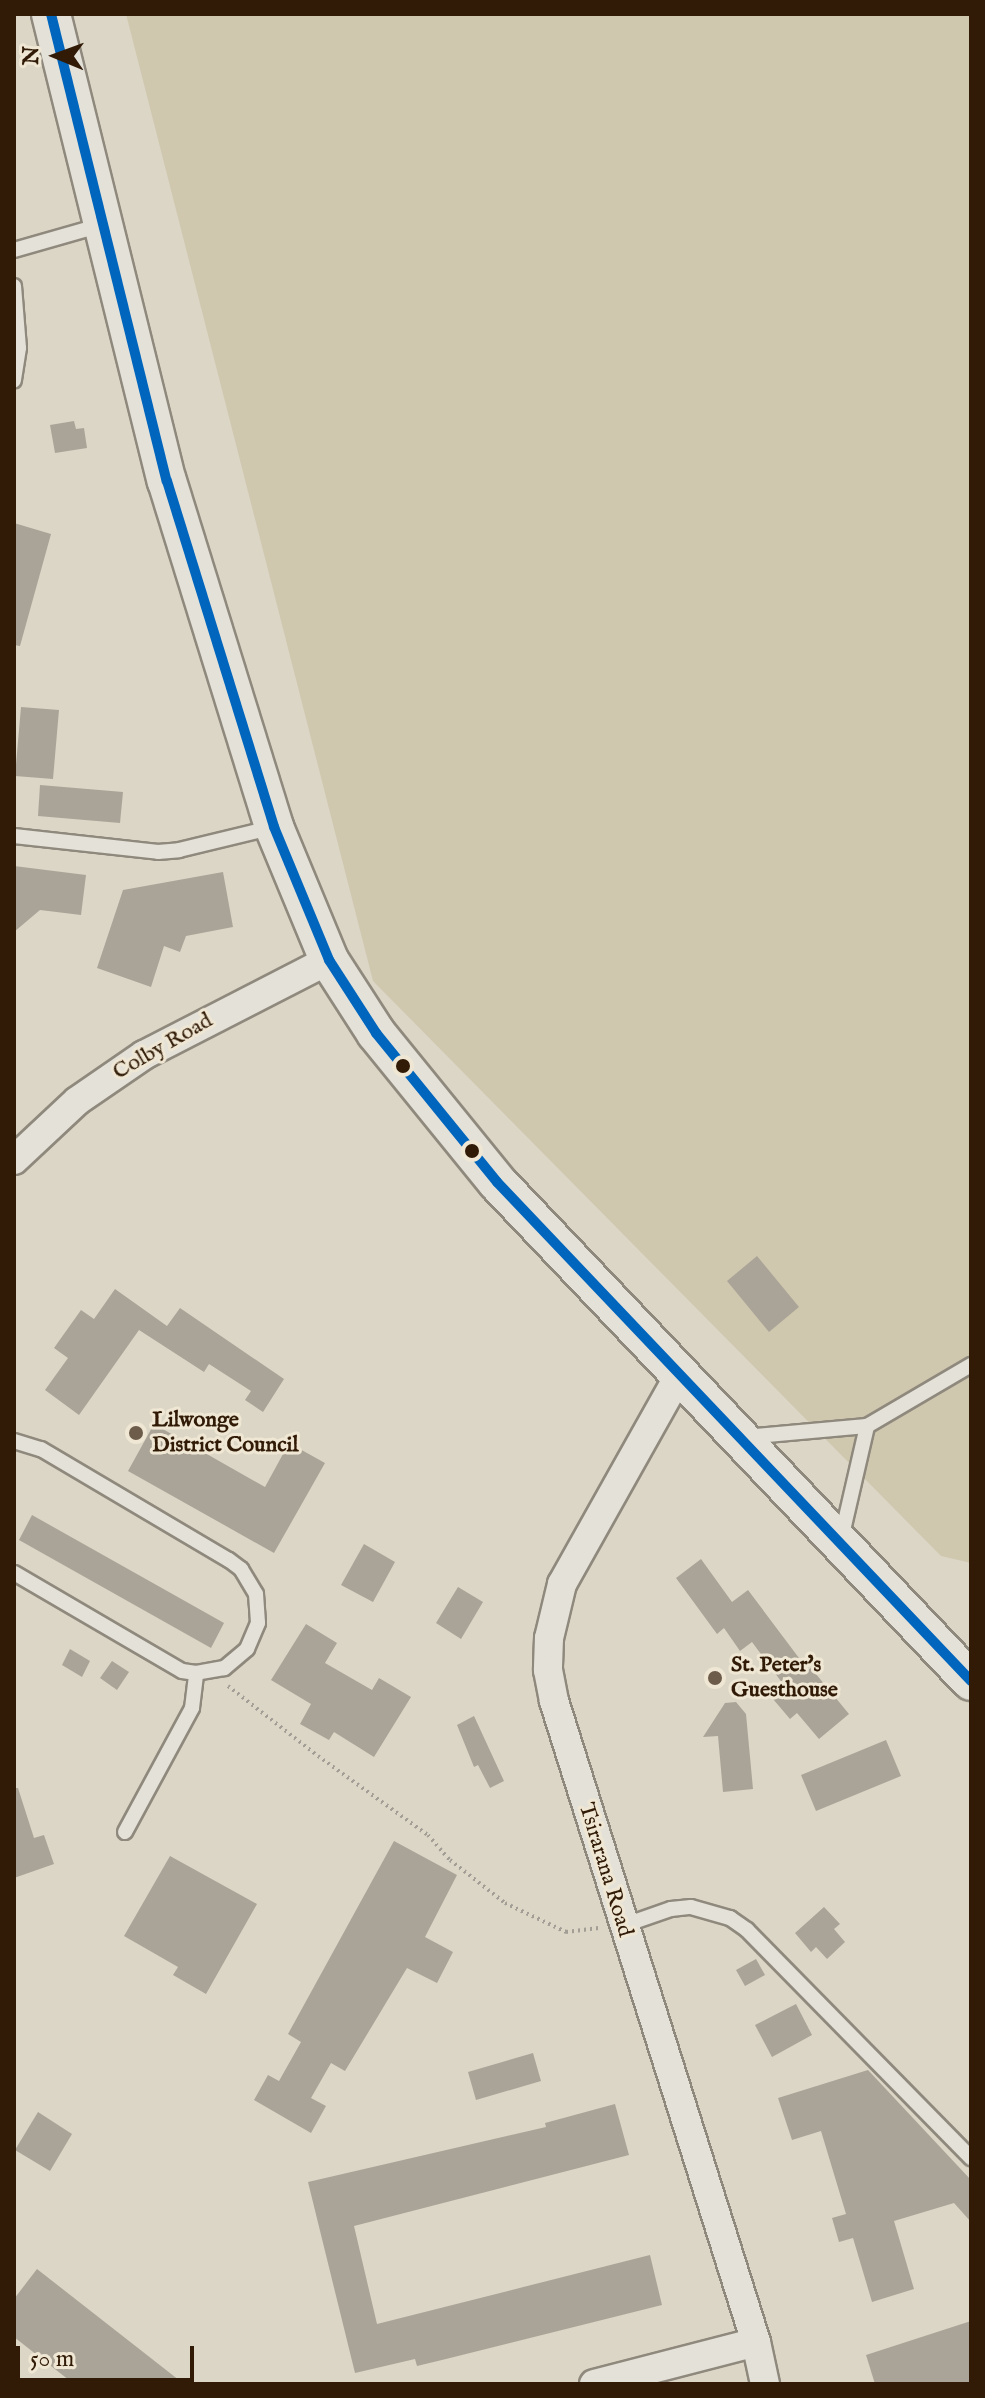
<!DOCTYPE html>
<style>
body{margin:0}
#map{position:relative;width:985px;height:2398px;overflow:hidden;background:#dcd6c6;font-family:"IM FELL English",serif}
div>[style]{position:absolute}
.green>*{inset:0;background:#d0c7af}
.building>*{inset:0;background:#aaa498}
.path>*{height:4px;margin-top:-2px;transform-origin:0;background:repeating-linear-gradient(90deg,#a29d95 0 2px,transparent 0 6px)}
.roads{filter:drop-shadow(2px 0 #8f897d) drop-shadow(-2px 0 #8f897d) drop-shadow(0 2px #8f897d) drop-shadow(0 -2px #8f897d)}
.service>*{height:14px;margin:-7px;padding:0 7px;transform-origin:7px;border-radius:7px;background:#e4e1d9}
.minor>*{height:28px;margin:-14px;padding:0 14px;transform-origin:14px;border-radius:14px;background:#e4e1d9}
.secondary>*{height:38px;margin:-19px;padding:0 19px;transform-origin:19px;border-radius:19px;background:#e4e1d9}
.bus-1>*{height:10px;margin:-5px;padding:0 5px;transform-origin:5px;border-radius:5px;background:#0065bd}
.dots>*{width:22px;height:22px;translate:-50% -50%;box-sizing:border-box;border:4px solid #efe7d3;border-radius:50%}
span{translate:-50% -50%;white-space:nowrap;text-align:center;line-height:1.15;-webkit-text-stroke:6px #efe7d3;paint-order:stroke}
.street-label{font-size:22px;color:#311b07}
.poi-label{font-size:22px;color:#311b07;font-weight:700}
.left{translate:0 -50%;text-align:left}
.frame{position:absolute;inset:0;border:16px solid #311b07;pointer-events:none}
.north{position:absolute;left:16px;top:16px;width:80px;height:80px;-webkit-text-stroke:6px #efe7d3;paint-order:stroke;rotate:271deg;font-size:22px;font-weight:700;line-height:32px;text-align:center;color:#311b07}
.north::after{content:'';display:block;margin:auto;width:28px;height:36px;background:#311b07;clip-path:polygon(50% 0,100% 100%,50% 72%,0 100%)}
.scale{position:absolute;left:16px;top:2346px;width:178px;height:36px;box-sizing:border-box;border:4px solid #311b07;border-top:0;padding-left:10px;font-size:24px;line-height:28px;white-space:nowrap;color:#311b07;-webkit-text-stroke:6px #efe7d3;paint-order:stroke}
</style>
<div id="map">
<div class="green">
<i style="clip-path:polygon(126px 14px,971px 14px,971px 1563px,941px 1556px,373px 981px)"></i>
</div>
<div class="building">
<i style="clip-path:polygon(74px 421px,76px 429px,84px 428px,87px 448px,55px 453px,50px 425px)"></i>
<i style="clip-path:polygon(14px 523px,51px 534px,20px 646px,14px 645px)"></i>
<i style="clip-path:polygon(21px 707px,59px 710px,53px 779px,15px 776px)"></i>
<i style="clip-path:polygon(40px 785px,123px 792px,120px 823px,38px 816px)"></i>
<i style="clip-path:polygon(14px 866px,86px 875px,81px 915px,40px 910px,14px 932px)"></i>
<i style="clip-path:polygon(223px 872px,233px 927px,186px 936px,180px 952px,164px 946px,151px 987px,97px 968px,123px 890px)"></i>
<i style="clip-path:polygon(757px 1256px,799px 1307px,769px 1332px,727px 1281px)"></i>
<i style="clip-path:polygon(115px 1289px,167px 1326px,180px 1308px,284px 1379px,263px 1412px,245px 1400px,251px 1391px,209px 1364px,204px 1372px,139px 1330px,79px 1415px,45px 1390px,68px 1358px,54px 1348px,81px 1310px,94px 1319px)"></i>
<i style="clip-path:polygon(154px 1424px,265px 1487px,289px 1443px,325px 1463px,274px 1553px,128px 1471px)"></i>
<i style="clip-path:polygon(32px 1515px,224px 1623px,211px 1648px,19px 1540px)"></i>
<i style="clip-path:polygon(364px 1544px,395px 1562px,373px 1602px,341px 1585px)"></i>
<i style="clip-path:polygon(701px 1559px,732px 1602px,748px 1590px,808px 1670px,811px 1668px,849px 1714px,819px 1739px,797px 1713px,790px 1719px,773px 1699px,786px 1688px,752px 1642px,740px 1651px,724px 1628px,717px 1634px,676px 1578px)"></i>
<i style="clip-path:polygon(458px 1587px,483px 1602px,461px 1639px,436px 1623px)"></i>
<i style="clip-path:polygon(306px 1624px,337px 1643px,325px 1663px,372px 1690px,379px 1678px,411px 1697px,374px 1757px,334px 1732px,329px 1740px,300px 1724px,311px 1704px,271px 1680px)"></i>
<i style="clip-path:polygon(70px 1649px,90px 1661px,82px 1677px,62px 1665px)"></i>
<i style="clip-path:polygon(112px 1661px,129px 1672px,117px 1690px,100px 1678px)"></i>
<i style="clip-path:polygon(736px 1702px,746px 1714px,753px 1789px,723px 1792px,718px 1736px,703px 1737px,725px 1703px)"></i>
<i style="clip-path:polygon(474px 1716px,504px 1781px,490px 1788px,478px 1765px,474px 1767px,457px 1725px)"></i>
<i style="clip-path:polygon(886px 1740px,901px 1776px,816px 1811px,801px 1775px)"></i>
<i style="clip-path:polygon(14px 1788px,18px 1788px,34px 1838px,44px 1835px,54px 1864px,14px 1878px)"></i>
<i style="clip-path:polygon(394px 1841px,457px 1875px,425px 1937px,453px 1952px,437px 1983px,407px 1968px,345px 2071px,331px 2063px,311px 2098px,326px 2106px,311px 2133px,254px 2100px,268px 2075px,279px 2081px,301px 2042px,288px 2034px)"></i>
<i style="clip-path:polygon(170px 1856px,257px 1904px,206px 1994px,173px 1975px,178px 1967px,124px 1936px)"></i>
<i style="clip-path:polygon(824px 1907px,840px 1924px,834px 1929px,845px 1942px,827px 1959px,816px 1947px,811px 1952px,795px 1933px)"></i>
<i style="clip-path:polygon(756px 1959px,765px 1975px,745px 1986px,736px 1970px)"></i>
<i style="clip-path:polygon(796px 2004px,812px 2035px,772px 2057px,755px 2025px)"></i>
<i style="clip-path:polygon(533px 2053px,541px 2081px,476px 2100px,468px 2072px)"></i>
<i style="clip-path:polygon(868px 2070px,971px 2180px,971px 2222px,954px 2203px,894px 2221px,914px 2289px,872px 2302px,853px 2238px,839px 2242px,832px 2218px,846px 2214px,821px 2131px,792px 2140px,778px 2098px)"></i>
<i style="clip-path:polygon(615px 2104px,629px 2155px,354px 2226px,377px 2324px,650px 2255px,662px 2305px,446px 2359px,417px 2366px,415px 2359px,355px 2373px,308px 2182px,546px 2127px,545px 2123px)"></i>
<i style="clip-path:polygon(38px 2112px,72px 2134px,50px 2171px,15px 2150px)"></i>
<i style="clip-path:polygon(37px 2269px,184px 2384px,74px 2384px,14px 2337px,14px 2299px)"></i>
<i style="clip-path:polygon(971px 2321px,971px 2384px,875px 2384px,866px 2355px)"></i>
</div>
<div class="path">
<i style="left:228px;top:1686px;width:114px;rotate:37.9deg"></i>
<i style="left:318px;top:1756px;width:135px;rotate:35.7deg"></i>
<i style="left:428px;top:1835px;width:33px;rotate:49deg"></i>
<i style="left:450px;top:1860px;width:70px;rotate:38deg"></i>
<i style="left:505px;top:1903px;width:68px;rotate:25.4deg"></i>
<i style="left:566px;top:1932px;width:35px;rotate:-7deg"></i>
</div>
<div class="roads">
<div class="service">
<i style="left:14px;top:250px;width:91px;rotate:-15.9deg"></i>
<i style="left:14px;top:286px;width:62px;rotate:85.4deg"></i>
<i style="left:19px;top:348px;width:33px;rotate:99deg"></i>
<i style="left:14px;top:836px;width:145px;rotate:6.3deg"></i>
<i style="left:158px;top:852px;width:21px;rotate:-5deg"></i>
<i style="left:179px;top:850px;width:98px;rotate:-13.6deg"></i>
<i style="left:745px;top:1437px;width:122px;rotate:-5.2deg"></i>
<i style="left:867px;top:1426px;width:121px;rotate:-30.4deg"></i>
<i style="left:14px;top:1441px;width:28px;rotate:17deg"></i>
<i style="left:41px;top:1449px;width:218px;rotate:30.6deg"></i>
<i style="left:229px;top:1560px;width:15px;rotate:37deg"></i>
<i style="left:241px;top:1569px;width:29px;rotate:59deg"></i>
<i style="left:256px;top:1594px;width:29px;rotate:86deg"></i>
<i style="left:258px;top:1623px;width:28px;rotate:113deg"></i>
<i style="left:247px;top:1649px;width:30px;rotate:140deg"></i>
<i style="left:224px;top:1668px;width:28px;rotate:170deg"></i>
<i style="left:196px;top:1673px;width:14px;rotate:-172deg"></i>
<i style="left:182px;top:1671px;width:194px;rotate:-149.7deg"></i>
<i style="left:841px;top:1539px;width:116px;rotate:-77deg"></i>
<i style="left:125px;top:1832px;width:141px;rotate:-61.6deg"></i>
<i style="left:192px;top:1708px;width:35px;rotate:-83deg"></i>
<i style="left:622px;top:1926px;width:52px;rotate:-19.1deg"></i>
<i style="left:671px;top:1909px;width:20px;rotate:-6deg"></i>
<i style="left:691px;top:1907px;width:41px;rotate:15.8deg"></i>
<i style="left:730px;top:1918px;width:21px;rotate:35deg"></i>
<i style="left:747px;top:1930px;width:320px;rotate:45.5deg"></i>
</div>
<div class="minor">
<i style="left:14px;top:1160px;width:86px;rotate:-43.1deg"></i>
<i style="left:77px;top:1101px;width:81px;rotate:-34.5deg"></i>
<i style="left:144px;top:1055px;width:208px;rotate:-27.2deg"></i>
<i style="left:681px;top:1372px;width:243px;rotate:119.3deg"></i>
<i style="left:562px;top:1584px;width:56px;rotate:103.5deg"></i>
<i style="left:549px;top:1638px;width:32px;rotate:92deg"></i>
<i style="left:548px;top:1670px;width:32px;rotate:79deg"></i>
<i style="left:554px;top:1701px;width:672px;rotate:72.51deg"></i>
<i style="left:756px;top:2342px;width:43px;rotate:77.9deg"></i>
<i style="left:594px;top:2384px;width:167px;rotate:-14.5deg"></i>
</div>
<div class="secondary">
<i style="left:51px;top:14px;width:481px;rotate:76.1deg"></i>
<i style="left:167px;top:481px;width:362px;rotate:72.8deg"></i>
<i style="left:274px;top:827px;width:144px;rotate:67.5deg"></i>
<i style="left:329px;top:960px;width:87px;rotate:57.2deg"></i>
<i style="left:376px;top:1033px;width:192px;rotate:50.9deg"></i>
<i style="left:497px;top:1182px;width:688px;rotate:46.47deg"></i>
</div>
</div>
<div class="bus-1">
<i style="left:51px;top:14px;width:481px;rotate:76.1deg"></i>
<i style="left:167px;top:481px;width:362px;rotate:72.8deg"></i>
<i style="left:274px;top:827px;width:144px;rotate:67.5deg"></i>
<i style="left:329px;top:960px;width:87px;rotate:57.2deg"></i>
<i style="left:376px;top:1033px;width:192px;rotate:50.9deg"></i>
<i style="left:497px;top:1182px;width:688px;rotate:46.47deg"></i>
</div>
<div class="dots">
<i style="left:403px;top:1066px;background:#311b07"></i>
<i style="left:472px;top:1151px;background:#311b07"></i>
<i style="left:136px;top:1433px;background:#6d5c4a"></i>
<i style="left:715px;top:1678px;background:#6d5c4a"></i>
</div>
<div class="street-label">
<span style="left:163px;top:1047px;rotate:-30deg">Colby Road</span>
<span style="left:605px;top:1870px;rotate:73deg">Tsirarana Road</span>
</div>
<div class="poi-label">
<span class="left" style="left:152px;top:1433px">Lilwonge<br>District Council</span>
<span class="left" style="left:731px;top:1678px">St. Peter's<br>Guesthouse</span>
</div>
<div class="frame"></div>
<div class="north">N</div>
<div class="scale">50 m</div>
</div>
